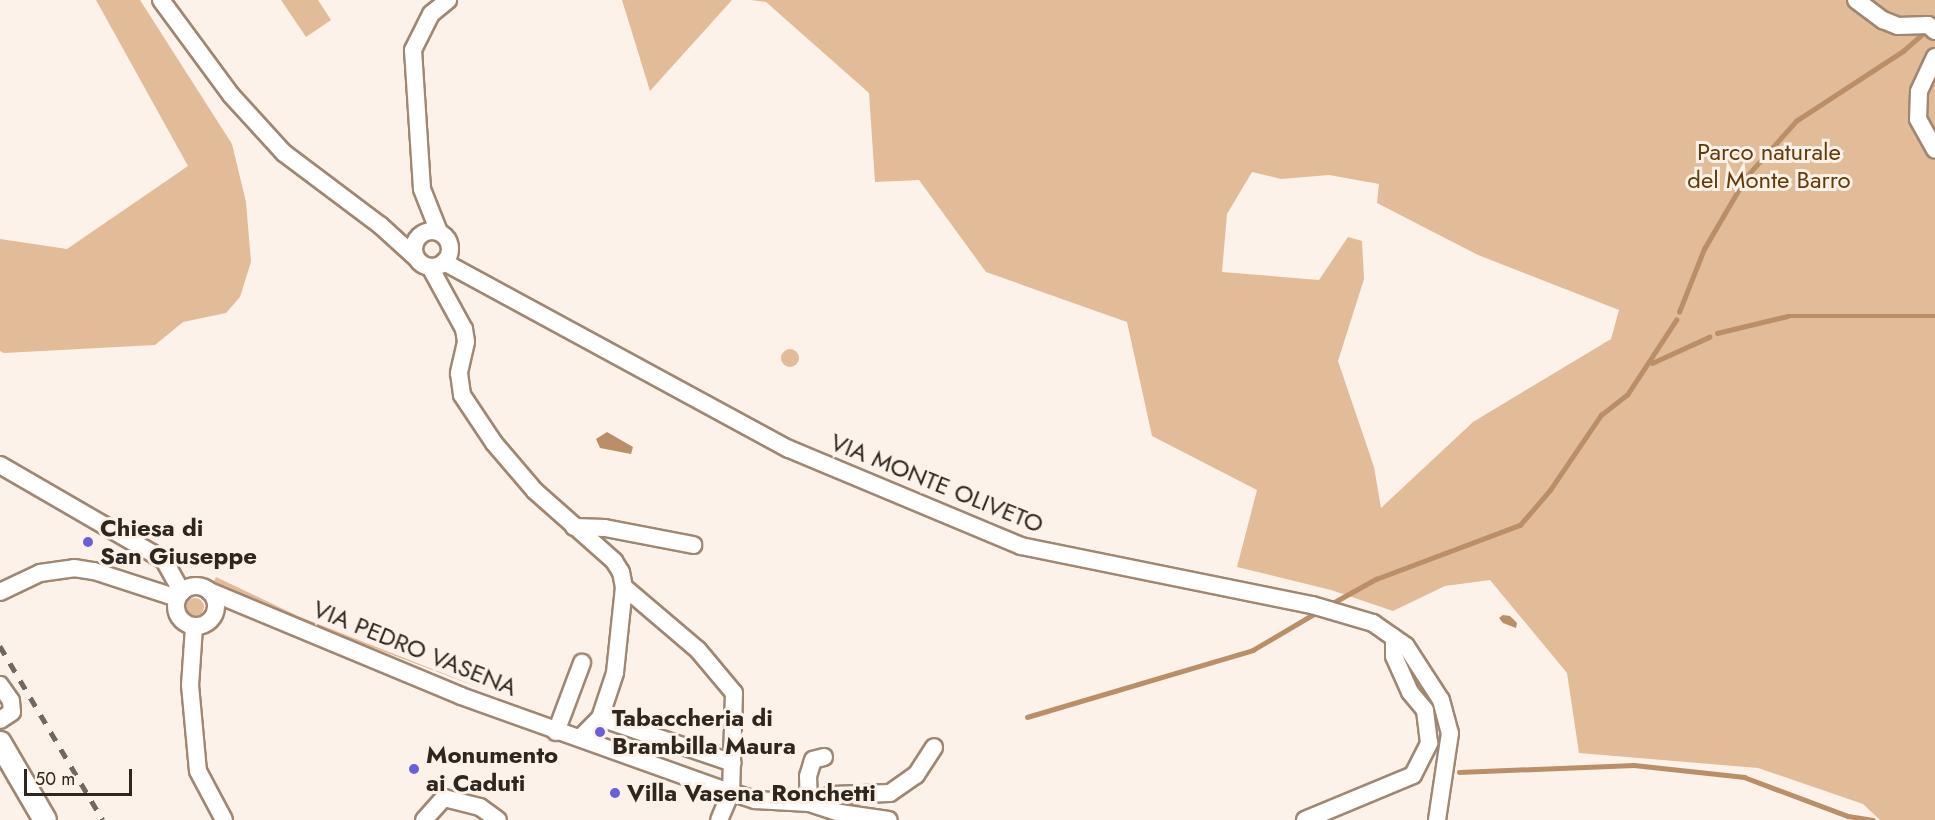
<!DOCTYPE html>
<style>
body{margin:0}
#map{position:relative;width:1935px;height:820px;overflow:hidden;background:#fdf2e9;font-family:Jost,sans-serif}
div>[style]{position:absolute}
.green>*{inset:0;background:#e2bb98}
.round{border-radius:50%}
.water>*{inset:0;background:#ba8e67}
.stream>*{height:4.5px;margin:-2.25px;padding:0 2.25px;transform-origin:2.25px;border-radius:2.25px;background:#ba8e67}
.roads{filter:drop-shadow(2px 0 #9f8772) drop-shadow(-2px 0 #9f8772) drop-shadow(0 2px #9f8772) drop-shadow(0 -2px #9f8772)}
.minor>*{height:16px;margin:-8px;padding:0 8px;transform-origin:8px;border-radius:8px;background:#fff}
.minor>.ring{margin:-8px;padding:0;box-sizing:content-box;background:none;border:16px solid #fff;border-radius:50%}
.secondary>*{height:22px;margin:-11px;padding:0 11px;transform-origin:11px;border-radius:11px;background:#fff}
.rail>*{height:4.5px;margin-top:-2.25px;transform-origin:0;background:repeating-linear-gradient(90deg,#70675e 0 10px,transparent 0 20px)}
.dots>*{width:16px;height:16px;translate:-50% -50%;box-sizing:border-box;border:3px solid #fdf2e9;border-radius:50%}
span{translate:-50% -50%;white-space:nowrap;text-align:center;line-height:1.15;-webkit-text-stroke:6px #fdf2e9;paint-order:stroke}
.park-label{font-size:24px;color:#633905}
.street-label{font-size:24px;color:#2f261d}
.poi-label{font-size:24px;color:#2f261d;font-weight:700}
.left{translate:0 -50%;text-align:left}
.scale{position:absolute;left:24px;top:769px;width:108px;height:27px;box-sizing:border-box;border:3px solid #2f261d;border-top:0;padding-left:8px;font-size:18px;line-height:21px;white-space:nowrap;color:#2f261d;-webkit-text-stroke:4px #fdf2e9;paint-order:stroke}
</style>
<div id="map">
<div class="green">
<i style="clip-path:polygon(96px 0,140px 0,232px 144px,246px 202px,251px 262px,240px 297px,226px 313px,183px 322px,155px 345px,4px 353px,0 351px,0 239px,67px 249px,188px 166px)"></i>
<i style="clip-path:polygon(281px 0,318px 0,331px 20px,306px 37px)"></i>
<i style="clip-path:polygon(622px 0,732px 0,650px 91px)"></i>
<i style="clip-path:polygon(evenodd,751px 0,1935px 0,1935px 820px,1880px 820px,1863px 804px,1758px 768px,1579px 753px,1567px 673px,1490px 580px,1445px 586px,1393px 611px,1331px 590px,1237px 567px,1257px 490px,1152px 436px,1127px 322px,986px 272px,919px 180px,875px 182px,869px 93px,766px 2px,751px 0,1252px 172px,1281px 179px,1329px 175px,1379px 184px,1377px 203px,1478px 255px,1619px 310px,1611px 339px,1473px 422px,1381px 508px,1374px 467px,1338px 361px,1364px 279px,1362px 241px,1348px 237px,1319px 280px,1222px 272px,1227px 214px,1252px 172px)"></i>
<i class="round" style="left:781px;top:349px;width:18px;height:18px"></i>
<i style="clip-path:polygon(216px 577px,298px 616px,483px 689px,222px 591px,214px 582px)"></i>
<i class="round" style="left:186px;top:598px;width:18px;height:18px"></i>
</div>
<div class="water">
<i style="clip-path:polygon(607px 432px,633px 447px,631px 454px,600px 448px,596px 439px)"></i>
<i style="clip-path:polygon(1503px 615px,1510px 616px,1517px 623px,1516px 628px,1503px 623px,1499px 618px)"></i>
</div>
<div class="stream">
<i style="left:1679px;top:312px;width:68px;rotate:-68.4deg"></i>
<i style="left:1704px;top:249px;width:83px;rotate:-59.7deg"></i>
<i style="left:1746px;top:177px;width:75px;rotate:-48.2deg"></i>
<i style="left:1796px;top:121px;width:128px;rotate:-33.2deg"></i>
<i style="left:1903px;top:51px;width:33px;rotate:-41deg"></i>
<i style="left:1717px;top:333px;width:73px;rotate:-13.5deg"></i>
<i style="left:1788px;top:316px;width:147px"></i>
<i style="left:1652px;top:363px;width:63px;rotate:-24.5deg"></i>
<i style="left:1329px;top:605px;width:54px;rotate:-29deg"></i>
<i style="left:1376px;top:579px;width:154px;rotate:-20.6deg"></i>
<i style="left:1520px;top:525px;width:46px;rotate:-49.4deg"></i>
<i style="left:1550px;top:490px;width:91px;rotate:-55.8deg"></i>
<i style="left:1601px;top:415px;width:33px;rotate:-38deg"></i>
<i style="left:1627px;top:395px;width:90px;rotate:-56.8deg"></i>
<i style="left:1027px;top:717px;width:236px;rotate:-16.5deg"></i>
<i style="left:1253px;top:650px;width:77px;rotate:-30.6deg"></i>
<i style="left:1459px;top:772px;width:175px;rotate:-2.3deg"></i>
<i style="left:1634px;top:765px;width:111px;rotate:6.2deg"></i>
<i style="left:1744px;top:777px;width:111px;rotate:20.6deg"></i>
<i style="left:1848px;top:816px;width:25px;rotate:9deg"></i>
</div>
<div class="roads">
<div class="minor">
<i style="left:161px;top:0;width:118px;rotate:53.6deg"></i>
<i style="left:231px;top:95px;width:79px;rotate:47.6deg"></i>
<i style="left:284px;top:153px;width:120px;rotate:36.9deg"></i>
<i style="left:380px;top:225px;width:47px;rotate:42.4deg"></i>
<i style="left:1856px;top:0;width:34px;rotate:37deg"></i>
<i style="left:1883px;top:20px;width:16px;rotate:22deg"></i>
<i style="left:1898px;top:26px;width:30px;rotate:-2deg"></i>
<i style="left:1928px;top:25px;width:9px;rotate:41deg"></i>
<i style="left:1935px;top:57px;width:38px;rotate:115deg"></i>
<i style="left:1919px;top:92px;width:27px;rotate:92deg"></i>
<i style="left:1918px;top:119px;width:35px;rotate:61deg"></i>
<i class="ring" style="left:414px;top:231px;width:20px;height:20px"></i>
<i style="left:439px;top:232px;width:46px;rotate:-111.6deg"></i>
<i style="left:422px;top:189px;width:139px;rotate:-93.7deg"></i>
<i style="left:413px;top:50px;width:40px;rotate:-63.4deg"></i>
<i style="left:431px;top:14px;width:22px;rotate:-39deg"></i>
<i style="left:444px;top:262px;width:392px;rotate:28.5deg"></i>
<i style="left:789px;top:449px;width:251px;rotate:22.7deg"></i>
<i style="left:1021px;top:546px;width:297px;rotate:11.5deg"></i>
<i style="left:1312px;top:605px;width:64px;rotate:16.4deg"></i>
<i style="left:1373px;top:623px;width:40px;rotate:34.9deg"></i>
<i style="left:1406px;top:646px;width:64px;rotate:57.1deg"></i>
<i style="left:1441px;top:700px;width:34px;rotate:75deg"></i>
<i style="left:1450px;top:733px;width:88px;rotate:98.5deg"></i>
<i style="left:430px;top:267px;width:71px;rotate:61.3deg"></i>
<i style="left:464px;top:329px;width:13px;rotate:81deg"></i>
<i style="left:466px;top:342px;width:32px;rotate:103deg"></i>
<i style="left:459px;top:373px;width:22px;rotate:82deg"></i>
<i style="left:462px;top:395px;width:58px;rotate:56.3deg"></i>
<i style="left:494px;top:443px;width:63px;rotate:49.5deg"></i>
<i style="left:535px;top:491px;width:106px;rotate:41.5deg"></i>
<i style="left:614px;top:561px;width:13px;rotate:58deg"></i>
<i style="left:621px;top:572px;width:15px;rotate:79deg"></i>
<i style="left:624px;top:587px;width:86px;rotate:96deg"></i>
<i style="left:615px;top:673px;width:47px;rotate:108.4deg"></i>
<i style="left:600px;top:718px;width:28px;rotate:135deg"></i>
<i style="left:0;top:465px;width:190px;rotate:30.1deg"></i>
<i style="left:164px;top:560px;width:37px;rotate:61deg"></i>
<i style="left:574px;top:527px;width:31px;rotate:2deg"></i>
<i style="left:605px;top:528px;width:90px;rotate:10.9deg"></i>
<i class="ring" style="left:176px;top:586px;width:24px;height:24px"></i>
<i style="left:624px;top:587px;width:97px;rotate:40.4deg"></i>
<i style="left:698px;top:650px;width:56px;rotate:50.1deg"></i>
<i style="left:734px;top:693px;width:99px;rotate:91.7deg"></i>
<i style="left:731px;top:792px;width:30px;rotate:113deg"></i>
<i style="left:209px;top:591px;width:273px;rotate:22.6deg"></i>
<i style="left:461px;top:696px;width:276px;rotate:19.7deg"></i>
<i style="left:721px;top:789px;width:36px;rotate:18deg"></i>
<i style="left:755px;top:800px;width:54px;rotate:3.2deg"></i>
<i style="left:809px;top:803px;width:33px;rotate:18deg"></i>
<i style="left:840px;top:813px;width:49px;rotate:8.1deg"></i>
<i style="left:0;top:592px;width:44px;rotate:-25.4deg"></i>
<i style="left:40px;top:573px;width:34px;rotate:-8deg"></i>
<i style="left:74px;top:568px;width:20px;rotate:9deg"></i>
<i style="left:94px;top:571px;width:87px;rotate:18deg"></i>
<i style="left:194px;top:627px;width:58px;rotate:93.9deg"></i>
<i style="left:190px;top:685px;width:86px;rotate:84.7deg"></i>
<i style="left:198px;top:771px;width:55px;rotate:62deg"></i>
<i style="left:0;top:685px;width:19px;rotate:55deg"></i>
<i style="left:11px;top:701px;width:11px;rotate:85deg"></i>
<i style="left:12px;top:712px;width:14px;rotate:146deg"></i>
<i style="left:600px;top:718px;width:140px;rotate:18.7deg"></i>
<i style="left:556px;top:732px;width:74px;rotate:-69.4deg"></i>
<i style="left:824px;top:757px;width:11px;rotate:165deg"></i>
<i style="left:813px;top:760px;width:17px;rotate:107deg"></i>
<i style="left:808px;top:776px;width:27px;rotate:88deg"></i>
<i style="left:809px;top:803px;width:24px;rotate:-19deg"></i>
<i style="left:832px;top:795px;width:58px;rotate:-2deg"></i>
<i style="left:890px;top:793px;width:32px;rotate:-35deg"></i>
<i style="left:916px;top:775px;width:33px;rotate:-57deg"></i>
<i style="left:424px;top:820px;width:30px;rotate:-48deg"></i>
<i style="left:444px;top:798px;width:37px;rotate:14deg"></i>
<i style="left:480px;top:807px;width:22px;rotate:36deg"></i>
<i style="left:1305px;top:820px;width:117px;rotate:-22.6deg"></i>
<i style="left:1413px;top:775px;width:36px;rotate:-63deg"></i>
<i style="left:1429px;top:743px;width:33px;rotate:-97deg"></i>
<i style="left:1425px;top:710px;width:23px;rotate:-130deg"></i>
<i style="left:1410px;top:692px;width:39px;rotate:-114deg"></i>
<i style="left:1394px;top:656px;width:18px;rotate:-90deg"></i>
</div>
<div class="secondary">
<i style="left:0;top:743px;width:89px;rotate:59.7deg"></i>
</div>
</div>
<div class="rail">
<i style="left:0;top:646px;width:202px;rotate:59.4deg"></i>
</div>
<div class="dots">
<i style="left:88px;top:542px;background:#685fd9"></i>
<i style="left:600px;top:732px;background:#685fd9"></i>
<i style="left:414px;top:769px;background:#685fd9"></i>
<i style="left:615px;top:793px;background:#685fd9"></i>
</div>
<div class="park-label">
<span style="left:1769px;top:166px">Parco naturale<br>del Monte Barro</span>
</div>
<div class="street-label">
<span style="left:937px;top:483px;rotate:22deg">VIA MONTE OLIVETO</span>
<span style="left:415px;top:648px;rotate:22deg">VIA PEDRO VASENA</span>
</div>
<div class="poi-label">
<span class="left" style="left:100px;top:542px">Chiesa di<br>San Giuseppe</span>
<span class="left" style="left:612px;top:732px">Tabaccheria di<br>Brambilla Maura</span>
<span class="left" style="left:426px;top:769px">Monumento<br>ai Caduti</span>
<span class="left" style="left:627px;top:793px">Villa Vasena Ronchetti</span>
</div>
<div class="scale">50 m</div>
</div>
